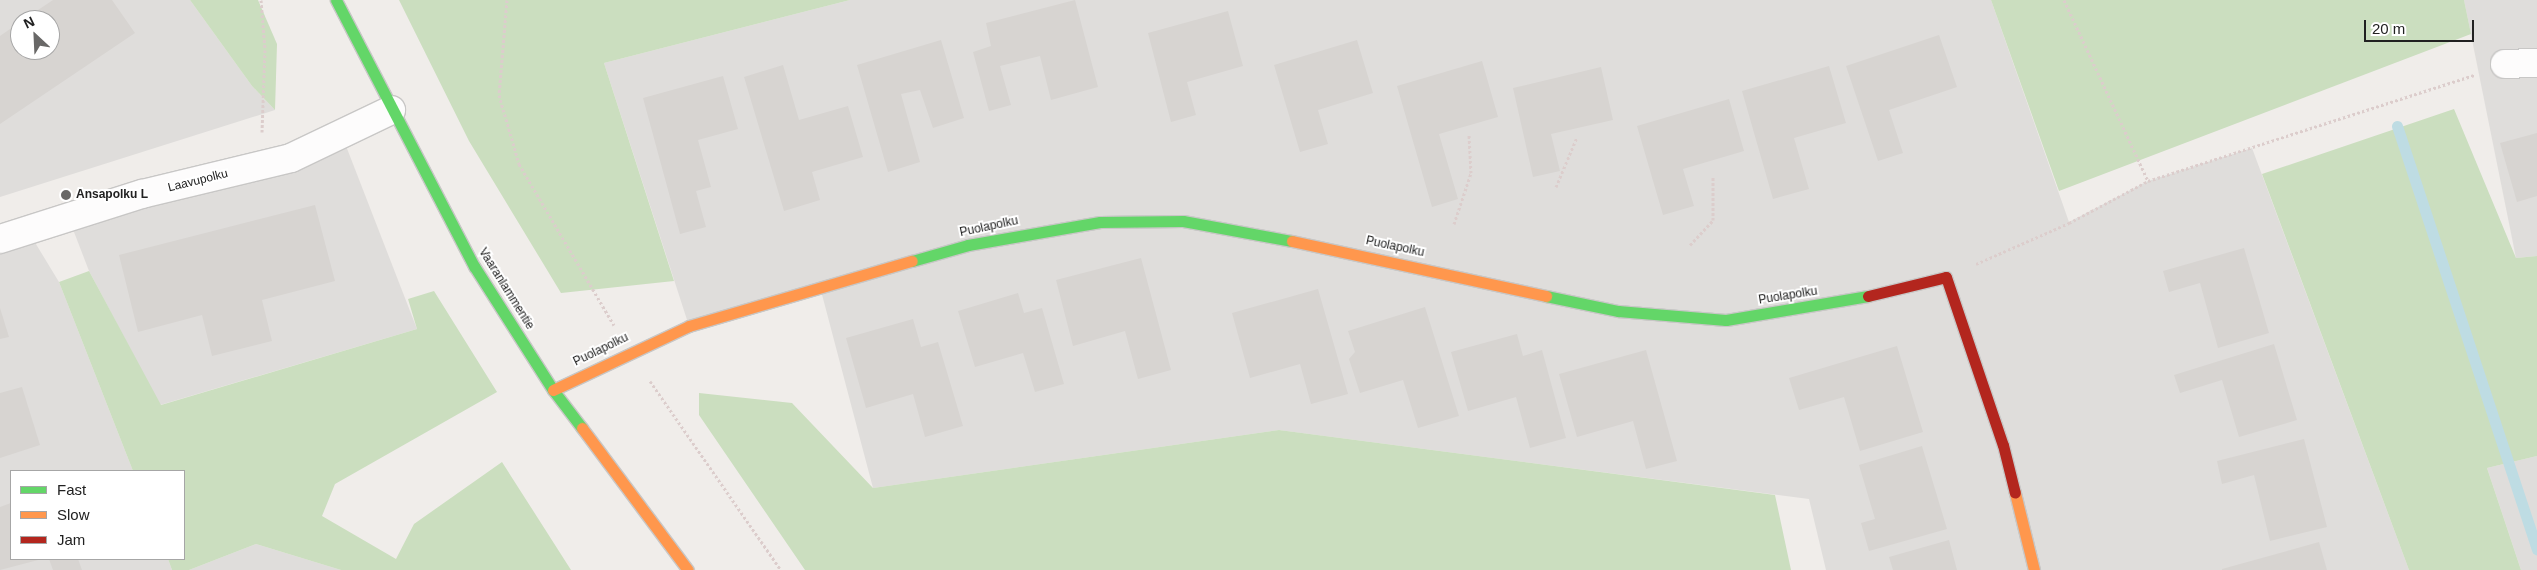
<!DOCTYPE html>
<style>
body{margin:0}
#map{position:relative;width:2537px;height:570px;overflow:hidden;background:#f0edea;font-family:Arial,sans-serif}
div>[style]{position:absolute}
.residential>*{inset:0;background:#dfdddb}
.forest>*{inset:0;background:#cbdebf}
.stream>*{height:11px;margin:-5.5px;padding:0 5.5px;transform-origin:5.5px;border-radius:5.5px;background:#bedce3}
.building>*{inset:0;background:#d7d4d1}
.path>*{height:3px;margin-top:-1.5px;transform-origin:0;background:repeating-linear-gradient(90deg,#dccdcc 0 2.5px,transparent 0 5px)}
.roads{filter:drop-shadow(1px 0 #c8c7c6) drop-shadow(-1px 0 #c8c7c6) drop-shadow(0 1px #c8c7c6) drop-shadow(0 -1px #c8c7c6)}
.street>*{height:28px;margin:-14px;padding:0 14px;transform-origin:14px;border-radius:14px;background:#fdfcfc}
.fast>*{height:11px;margin:-5.5px;padding:0 5.5px;transform-origin:5.5px;border-radius:5.5px;background:#63d668}
.slow>*{height:11px;margin:-5.5px;padding:0 5.5px;transform-origin:5.5px;border-radius:5.5px;background:#ff974d}
.jam>*{height:11px;margin:-5.5px;padding:0 5.5px;transform-origin:5.5px;border-radius:5.5px;background:#b3261e}
.dots>*{width:14px;height:14px;translate:-50% -50%;box-sizing:border-box;border:2px solid #fff;border-radius:50%}
span{translate:-50% -50%;white-space:nowrap;text-align:center;line-height:1.15;-webkit-text-stroke:4px #fff;paint-order:stroke}
.street-label{font-size:12px;color:#212121}
.poi-label{font-size:12px;color:#212121;font-weight:700}
.left{translate:0 -50%;text-align:left}
.legend{position:absolute;left:10px;top:470px;width:175px;height:90px;box-sizing:border-box;background:#fff;border:1px solid #a6a6a6;margin:0;padding:6px 9px;list-style:none;font-size:15px;color:#212121}
.legend li{display:flex;align-items:center;gap:10px;height:25px}
.legend b{width:25px;border:1px solid #a6a6a6}
.north{position:absolute;left:10px;top:10px;width:50px;height:50px;box-sizing:border-box;background:#fff;border:1px solid #a6a6a6;border-radius:50%;rotate:335deg;font-size:14px;font-weight:700;line-height:20px;text-align:center;color:#212121}
.north::after{content:'';display:block;margin:auto;width:18px;height:22px;background:#696867;clip-path:polygon(50% 0,100% 100%,50% 72%,0 100%)}
.scale{position:absolute;left:2364px;top:20px;width:110px;height:22px;box-sizing:border-box;border:2px solid #212121;border-top:0;padding-left:6px;font-size:15px;line-height:18px;white-space:nowrap;color:#212121;-webkit-text-stroke:4px #fff;paint-order:stroke}
</style>
<div id="map">
<div class="residential">
<i style="clip-path:polygon(evenodd,0 0,190px 0,252px 86px,275px 110px,0 197px,0 0,20px 20px,50px 20px,50px 50px,20px 50px,20px 20px)"></i>
<i style="clip-path:polygon(850px 0,1991px 0,2069px 222px,2148px 181px,2252px 148px,2409px 570px,1826px 570px,1809px 499px,1279px 430px,873px 488px,820px 287px,689px 326px,604px 63px)"></i>
<i style="clip-path:polygon(2464px 0,2537px 0,2537px 256px,2516px 258px)"></i>
<i style="clip-path:polygon(341px 133px,417px 329px,160px 405px,89px 271px,69px 219px)"></i>
<i style="clip-path:polygon(28px 231px,59px 282px,133px 471px,11px 471px,11px 559px,168px 559px,172px 570px,0 570px,0 239px)"></i>
<i style="clip-path:polygon(2537px 456px,2537px 570px,2521px 570px,2487px 468px)"></i>
<i style="clip-path:polygon(256px 544px,341px 570px,189px 570px)"></i>
</div>
<div class="forest">
<i style="clip-path:polygon(190px 0,258px 0,277px 44px,275px 110px,252px 86px)"></i>
<i style="clip-path:polygon(399px 0,850px 0,604px 63px,674px 281px,561px 293px,469px 141px)"></i>
<i style="clip-path:polygon(1991px 0,2464px 0,2471px 34px,2059px 191px)"></i>
<i style="clip-path:polygon(2454px 109px,2516px 258px,2537px 256px,2537px 456px,2487px 468px,2521px 570px,2409px 570px,2262px 174px)"></i>
<i style="clip-path:polygon(89px 271px,161px 405px,417px 329px,408px 299px,434px 291px,497px 392px,335px 484px,322px 516px,396px 559px,414px 524px,502px 462px,571px 570px,341px 570px,256px 544px,189px 570px,172px 570px,168px 559px,184px 559px,184px 471px,133px 471px,59px 282px)"></i>
<i style="clip-path:polygon(699px 393px,792px 403px,873px 488px,1279px 430px,1775px 495px,1791px 570px,805px 570px,699px 415px)"></i>
</div>
<div class="stream">
<i style="left:2397px;top:126px;width:446px;rotate:71.7deg"></i>
</div>
<div class="building">
<i style="clip-path:polygon(53px 0,112px 0,135px 33px,0 124px,0 36px,20px 22px,20px 50px,50px 50px,50px 20px,23px 20px)"></i>
<i style="clip-path:polygon(1075px 0,1098px 87px,1051px 100px,1040px 56px,1000px 66px,1011px 105px,989px 111px,973px 52px,991px 46px,986px 23px)"></i>
<i style="clip-path:polygon(1228px 11px,1243px 66px,1187px 82px,1196px 115px,1171px 122px,1148px 33px)"></i>
<i style="clip-path:polygon(1939px 35px,1957px 87px,1889px 110px,1903px 153px,1878px 161px,1846px 66px)"></i>
<i style="clip-path:polygon(941px 40px,964px 118px,933px 128px,920px 90px,901px 94px,920px 162px,888px 172px,857px 65px)"></i>
<i style="clip-path:polygon(1357px 40px,1373px 93px,1318px 110px,1328px 144px,1300px 152px,1274px 65px)"></i>
<i style="clip-path:polygon(1482px 61px,1498px 117px,1439px 134px,1458px 199px,1432px 207px,1397px 86px)"></i>
<i style="clip-path:polygon(783px 65px,799px 120px,848px 106px,863px 157px,812px 172px,820px 200px,784px 211px,744px 77px)"></i>
<i style="clip-path:polygon(1829px 66px,1846px 123px,1794px 138px,1809px 189px,1773px 199px,1742px 91px)"></i>
<i style="clip-path:polygon(1601px 67px,1613px 120px,1551px 134px,1560px 171px,1533px 177px,1513px 88px)"></i>
<i style="clip-path:polygon(723px 76px,738px 129px,698px 140px,711px 187px,696px 191px,706px 227px,680px 234px,643px 98px)"></i>
<i style="clip-path:polygon(1729px 99px,1744px 151px,1683px 169px,1694px 206px,1663px 215px,1637px 126px)"></i>
<i style="clip-path:polygon(2537px 133px,2537px 196px,2517px 202px,2500px 143px)"></i>
<i style="clip-path:polygon(315px 205px,335px 281px,262px 300px,272px 341px,212px 356px,202px 315px,138px 332px,119px 255px)"></i>
<i style="clip-path:polygon(2244px 248px,2269px 333px,2218px 348px,2200px 283px,2169px 292px,2163px 271px)"></i>
<i style="clip-path:polygon(1141px 258px,1171px 370px,1138px 379px,1125px 331px,1073px 346px,1056px 280px)"></i>
<i style="clip-path:polygon(1318px 289px,1348px 394px,1311px 404px,1300px 364px,1250px 378px,1232px 313px)"></i>
<i style="clip-path:polygon(1018px 293px,1024px 313px,1042px 308px,1064px 384px,1035px 392px,1023px 353px,975px 367px,958px 311px)"></i>
<i style="clip-path:polygon(1425px 307px,1459px 416px,1418px 428px,1403px 380px,1360px 393px,1349px 359px,1355px 352px,1348px 331px)"></i>
<i style="clip-path:polygon(0 308px,9px 337px,0 339px)"></i>
<i style="clip-path:polygon(913px 319px,921px 347px,938px 342px,963px 426px,925px 437px,913px 394px,866px 408px,846px 338px)"></i>
<i style="clip-path:polygon(1517px 334px,1523px 356px,1542px 350px,1566px 438px,1530px 448px,1516px 397px,1468px 411px,1451px 352px)"></i>
<i style="clip-path:polygon(2274px 344px,2297px 420px,2239px 437px,2222px 380px,2180px 393px,2174px 375px)"></i>
<i style="clip-path:polygon(1897px 346px,1923px 432px,1860px 451px,1844px 397px,1799px 410px,1789px 378px)"></i>
<i style="clip-path:polygon(1646px 350px,1677px 461px,1646px 469px,1633px 421px,1577px 437px,1559px 374px)"></i>
<i style="clip-path:polygon(22px 387px,40px 445px,0 458px,0 393px)"></i>
<i style="clip-path:polygon(2304px 439px,2327px 527px,2270px 541px,2254px 475px,2222px 484px,2217px 461px)"></i>
<i style="clip-path:polygon(1922px 446px,1947px 529px,1869px 551px,1861px 523px,1875px 519px,1859px 465px)"></i>
<i style="clip-path:polygon(11px 503px,11px 559px,42px 559px,0 570px,0 507px)"></i>
<i style="clip-path:polygon(1949px 540px,1957px 570px,1893px 570px,1889px 557px)"></i>
<i style="clip-path:polygon(2319px 542px,2327px 570px,2222px 570px,2222px 569px)"></i>
<i style="clip-path:polygon(49px 559px,78px 559px,82px 570px,53px 570px)"></i>
</div>
<div class="path">
<i style="left:261px;top:0;width:50px;rotate:85.4deg"></i>
<i style="left:265px;top:50px;width:82px;rotate:92.1deg"></i>
<i style="left:507px;top:0;width:95px;rotate:94.8deg"></i>
<i style="left:499px;top:95px;width:72px;rotate:73.8deg"></i>
<i style="left:519px;top:164px;width:187px;rotate:59.5deg"></i>
<i style="left:2064px;top:0;width:200px;rotate:65.1deg"></i>
<i style="left:1556px;top:187px;width:54px;rotate:-67.2deg"></i>
<i style="left:1454px;top:224px;width:54px;rotate:-71.6deg"></i>
<i style="left:1471px;top:173px;width:39px;rotate:-93deg"></i>
<i style="left:1690px;top:245px;width:34px;rotate:-47deg"></i>
<i style="left:1713px;top:220px;width:43px;rotate:-90deg"></i>
<i style="left:1976px;top:264px;width:102px;rotate:-23.8deg"></i>
<i style="left:2069px;top:223px;width:89px;rotate:-28deg"></i>
<i style="left:2148px;top:181px;width:343px;rotate:-18deg"></i>
<i style="left:650px;top:381px;width:230px;rotate:55.3deg"></i>
</div>
<div class="roads">
<div class="street">
<i style="left:2505px;top:64px;width:32px;rotate:-2deg"></i>
<i style="left:0;top:239px;width:149px;rotate:-17.6deg"></i>
<i style="left:142px;top:194px;width:153px;rotate:-13.6deg"></i>
<i style="left:291px;top:158px;width:111px;rotate:-25.6deg"></i>
</div>
<div class="fast">
<i style="left:336px;top:0;width:300px;rotate:62.6deg"></i>
<i style="left:474px;top:266px;width:147px;rotate:57.5deg"></i>
<i style="left:553px;top:390px;width:48px;rotate:52.7deg"></i>
<i style="left:912px;top:261px;width:58px;rotate:-15.9deg"></i>
<i style="left:968px;top:245px;width:134px;rotate:-9.9deg"></i>
<i style="left:1100px;top:222px;width:83px;rotate:-0.7deg"></i>
<i style="left:1183px;top:221px;width:111px;rotate:10.4deg"></i>
<i style="left:1546px;top:296px;width:74px;rotate:11.8deg"></i>
<i style="left:1618px;top:311px;width:108px;rotate:4.8deg"></i>
<i style="left:1726px;top:320px;width:144px;rotate:-9.6deg"></i>
</div>
<div class="slow">
<i style="left:1292px;top:241px;width:260px;rotate:12.2deg"></i>
<i style="left:553px;top:390px;width:150px;rotate:-25.2deg"></i>
<i style="left:689px;top:326px;width:232px;rotate:-16.3deg"></i>
<i style="left:582px;top:428px;width:177px;rotate:53.3deg"></i>
<i style="left:2015px;top:493px;width:79px;rotate:76.1deg"></i>
</div>
<div class="jam">
<i style="left:1868px;top:296px;width:80px;rotate:-13.7deg"></i>
<i style="left:1946px;top:277px;width:177px;rotate:71.3deg"></i>
<i style="left:2003px;top:445px;width:49px;rotate:76deg"></i>
</div>
</div>
<div class="dots">
<i style="left:66px;top:195px;background:#696867"></i>
</div>
<div class="street-label">
<span style="left:198px;top:181px;rotate:-14deg">Laavupolku</span>
<span style="left:989px;top:227px;rotate:-12deg">Puolapolku</span>
<span style="left:1395px;top:247px;rotate:12deg">Puolapolku</span>
<span style="left:506px;top:289px;rotate:58deg">Vaaranlammentie</span>
<span style="left:1788px;top:296px;rotate:-9deg">Puolapolku</span>
<span style="left:601px;top:350px;rotate:-26deg">Puolapolku</span>
</div>
<div class="poi-label">
<span class="left" style="left:76px;top:195px">Ansapolku L</span>
</div>
<ul class="legend">
<li><b style="height:6px;background:#63d668"></b>Fast</li>
<li><b style="height:6px;background:#ff974d"></b>Slow</li>
<li><b style="height:6px;background:#b3261e"></b>Jam</li>
</ul>
<div class="north">N</div>
<div class="scale">20 m</div>
</div>
